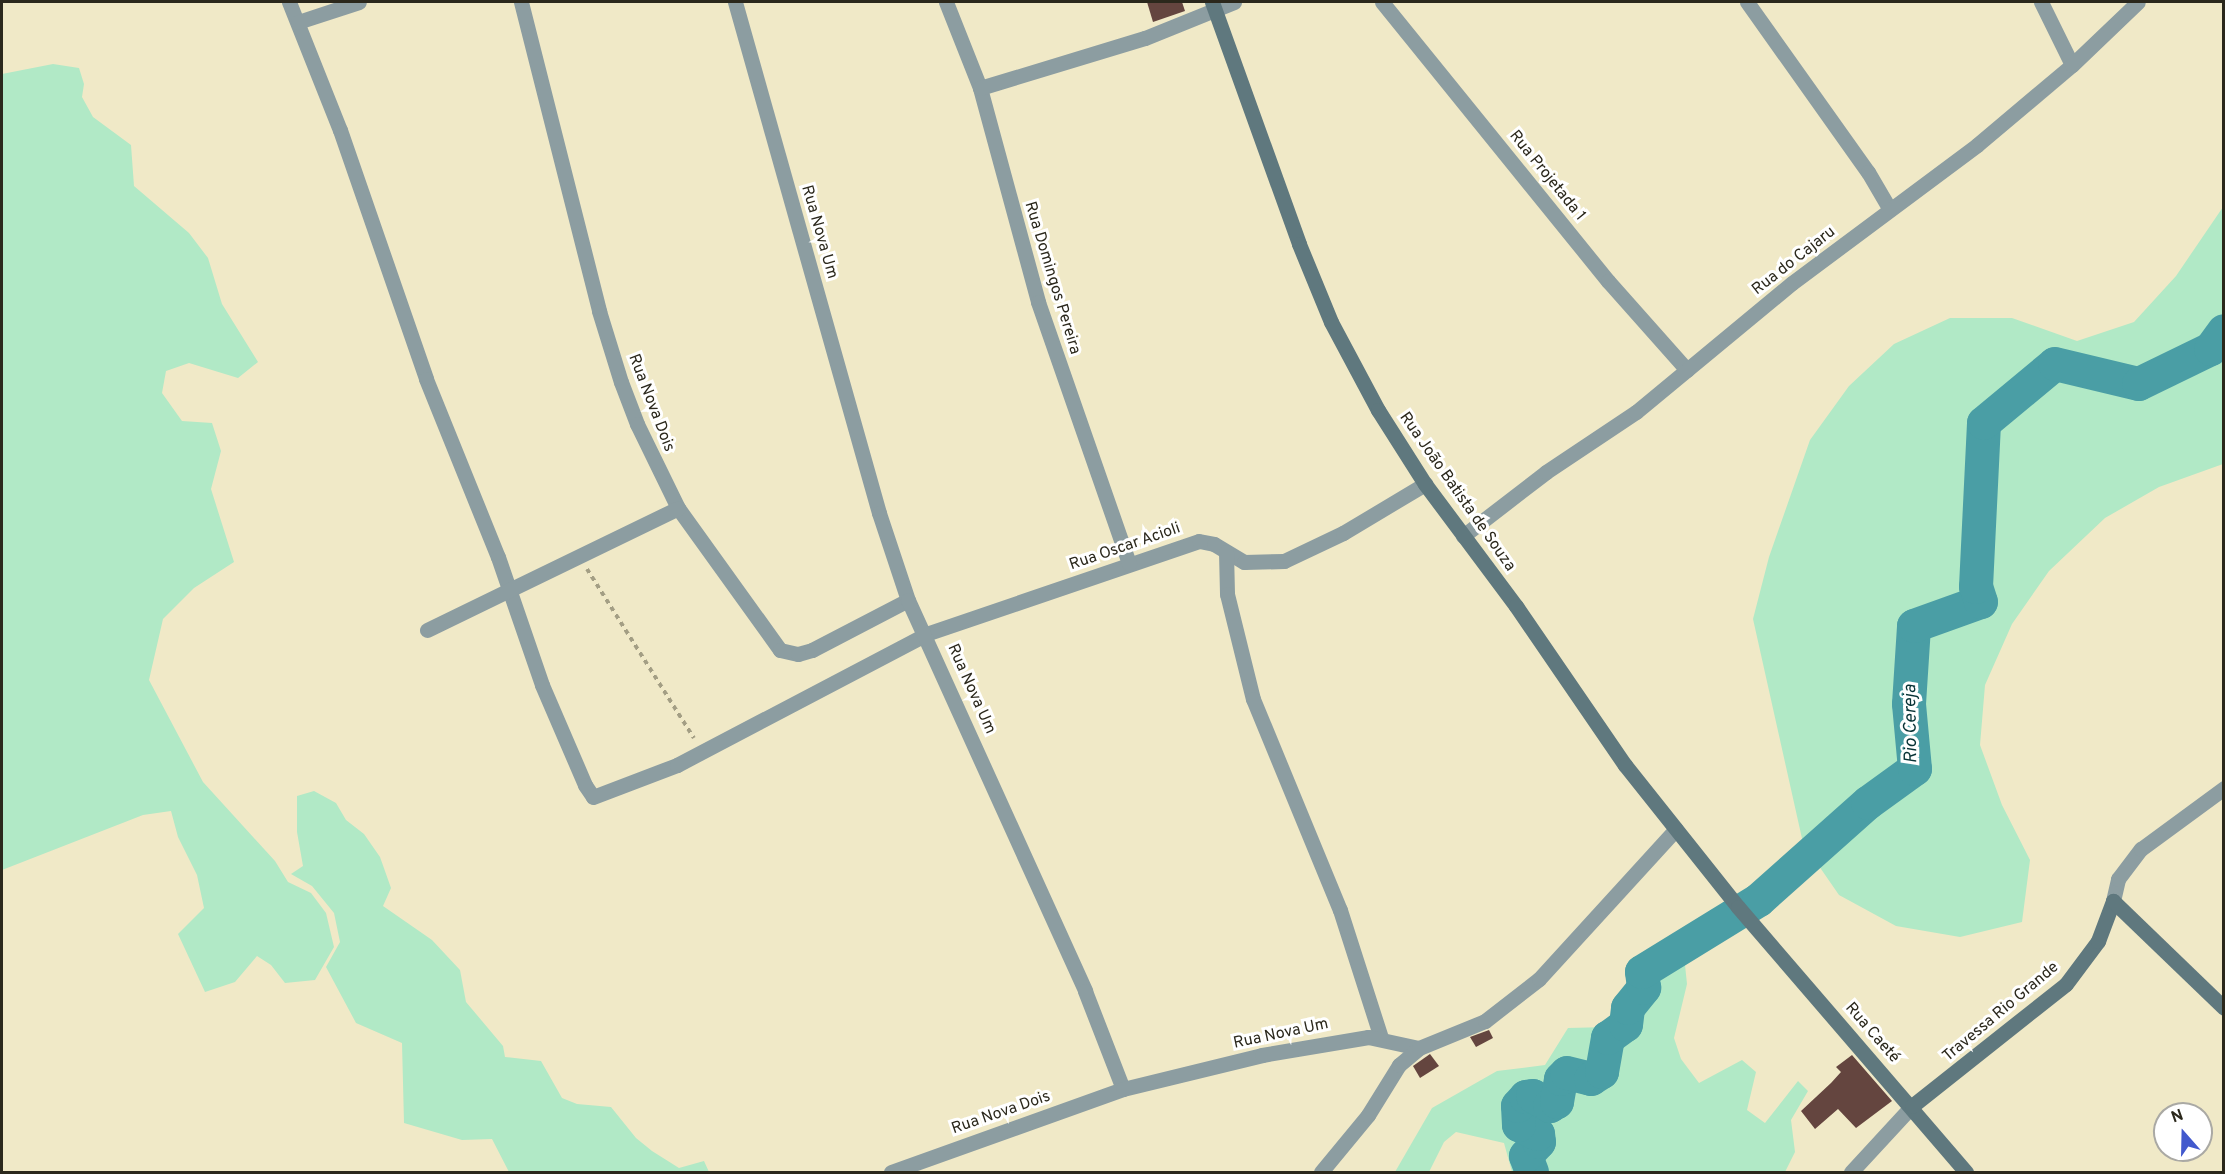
<!DOCTYPE html>
<meta charset="utf-8">
<style>
body{margin:0}
#map{position:relative;width:2225px;height:1174px;overflow:hidden;background:#f0e9c7;font-family:Overpass,sans-serif}
div>[style]{position:absolute}
.green>*{inset:0;background:#b1e9c6}
.river>*{height:34px;margin:-17px;padding:0 17px;transform-origin:17px;border-radius:17px;background:#4a9ea5}
.building>*{inset:0;background:#64453f}
.path>*{height:4px;margin-top:-2px;transform-origin:0;background:repeating-linear-gradient(90deg,#a39e84 0 4.5px,transparent 0 9px)}
.street>*{height:15px;margin:-7.5px;padding:0 7.5px;transform-origin:7.5px;border-radius:7.5px;background:#8c9da1}
.secondary>*{height:15px;margin:-7.5px;padding:0 7.5px;transform-origin:7.5px;border-radius:7.5px;background:#5f787e}
span{translate:-50% -50%;white-space:nowrap;text-align:center;line-height:1.15;-webkit-text-stroke:6px #fff;paint-order:stroke}
.street-label{font-size:16px;color:#2b281c}
.water-label{font-size:18px;color:#083336;font-style:italic}
.frame{position:absolute;inset:0;border:3px solid #2b281c;pointer-events:none}
.north{position:absolute;left:2153px;top:1102px;width:60px;height:60px;box-sizing:border-box;background:#fff;border:2px solid #aaa9a4;border-radius:50%;rotate:340deg;font-size:16px;font-weight:700;line-height:24px;text-align:center;color:#2b281c}
.north::after{content:'';display:block;margin:auto;width:21px;height:27px;background:#4259cd;clip-path:polygon(50% 0,100% 100%,50% 72%,0 100%)}
</style>
<div id="map">
<div class="green">
<i style="clip-path:polygon(53px 64px,79px 68px,84px 84px,82px 97px,93px 117px,131px 145px,134px 186px,189px 233px,208px 258px,222px 304px,258px 362px,238px 378px,189px 363px,166px 371px,162px 393px,182px 421px,212px 423px,221px 451px,211px 489px,234px 562px,194px 588px,163px 619px,149px 680px,203px 782px,275px 861px,288px 882px,311px 893px,326px 913px,334px 947px,315px 980px,285px 983px,271px 965px,257px 956px,235px 982px,205px 992px,178px 934px,204px 908px,197px 875px,178px 837px,171px 811px,143px 815px,2px 870px,2px 74px)"></i>
<i style="clip-path:polygon(2223px 207px,2223px 464px,2159px 487px,2105px 518px,2049px 571px,2012px 624px,1985px 685px,1980px 745px,2002px 805px,2030px 860px,2022px 922px,1960px 937px,1896px 926px,1839px 895px,1803px 843px,1753px 619px,1769px 557px,1810px 440px,1849px 386px,1894px 344px,1950px 318px,2012px 318px,2077px 341px,2134px 322px,2176px 276px)"></i>
<i style="clip-path:polygon(314px 791px,336px 803px,346px 820px,364px 834px,380px 857px,391px 888px,383px 906px,432px 940px,460px 970px,466px 1002px,503px 1046px,505px 1057px,541px 1061px,562px 1098px,577px 1104px,611px 1107px,636px 1138px,652px 1151px,679px 1168px,704px 1161px,709px 1172px,509px 1172px,492px 1139px,462px 1140px,404px 1123px,402px 1043px,356px 1023px,326px 967px,340px 942px,334px 913px,312px 886px,291px 874px,303px 866px,297px 832px,297px 796px)"></i>
<i style="clip-path:polygon(1694px 935px,1708px 936px,1701px 955px,1685px 965px,1687px 984px,1674px 1038px,1681px 1059px,1699px 1083px,1742px 1060px,1756px 1072px,1747px 1110px,1765px 1123px,1798px 1081px,1808px 1091px,1791px 1120px,1795px 1152px,1785px 1172px,1512px 1172px,1504px 1143px,1456px 1132px,1444px 1142px,1429px 1172px,1395px 1172px,1432px 1108px,1497px 1071px,1545px 1065px,1568px 1028px,1608px 1027px,1630px 999px,1642px 960px)"></i>
</div>
<div class="river">
<i style="left:1532px;top:1172px;width:17px;rotate:-111deg"></i>
<i style="left:1526px;top:1156px;width:19px;rotate:-47deg"></i>
<i style="left:1539px;top:1142px;width:8px;rotate:-97deg"></i>
<i style="left:1538px;top:1134px;width:21px;rotate:-155deg"></i>
<i style="left:1519px;top:1125px;width:19px;rotate:-93deg"></i>
<i style="left:1518px;top:1106px;width:12px;rotate:-48deg"></i>
<i style="left:1526px;top:1097px;width:7px;rotate:-8deg"></i>
<i style="left:1533px;top:1096px;width:20px;rotate:30deg"></i>
<i style="left:1550px;top:1106px;width:8px;rotate:-30deg"></i>
<i style="left:1557px;top:1102px;width:23px;rotate:-80deg"></i>
<i style="left:1561px;top:1079px;width:8px;rotate:-45deg"></i>
<i style="left:1567px;top:1073px;width:25px;rotate:14deg"></i>
<i style="left:1591px;top:1079px;width:13px;rotate:-32deg"></i>
<i style="left:1602px;top:1072px;width:35px;rotate:-80deg"></i>
<i style="left:1608px;top:1038px;width:22px;rotate:-36deg"></i>
<i style="left:1626px;top:1025px;width:17px;rotate:-83deg"></i>
<i style="left:1628px;top:1008px;width:26px;rotate:-51deg"></i>
<i style="left:1644px;top:988px;width:16px;rotate:-97deg"></i>
<i style="left:1642px;top:972px;width:137px;rotate:-31.6deg"></i>
<i style="left:1759px;top:900px;width:146px;rotate:-41.7deg"></i>
<i style="left:1868px;top:803px;width:58px;rotate:-35.9deg"></i>
<i style="left:1915px;top:769px;width:65px;rotate:-95.3deg"></i>
<i style="left:1909px;top:704px;width:78px;rotate:-86.3deg"></i>
<i style="left:1914px;top:626px;width:71px;rotate:-19.7deg"></i>
<i style="left:1981px;top:602px;width:16px;rotate:-108deg"></i>
<i style="left:1976px;top:587px;width:164px;rotate:-87.2deg"></i>
<i style="left:1984px;top:423px;width:92px;rotate:-39.7deg"></i>
<i style="left:2055px;top:364px;width:86px;rotate:13.4deg"></i>
<i style="left:2139px;top:384px;width:80px;rotate:-25.9deg"></i>
<i style="left:2211px;top:349px;width:22px;rotate:-54deg"></i>
</div>
<div class="building">
<i style="clip-path:polygon(1147px 2px,1182px 2px,1185px 11px,1153px 22px)"></i>
<i style="clip-path:polygon(1489px 1030px,1493px 1038px,1476px 1047px,1470px 1037px)"></i>
<i style="clip-path:polygon(1430px 1054px,1439px 1066px,1420px 1078px,1413px 1066px)"></i>
<i style="clip-path:polygon(1852px 1055px,1892px 1101px,1856px 1128px,1838px 1109px,1815px 1129px,1801px 1111px,1831px 1083px,1841px 1072px,1836px 1067px)"></i>
</div>
<div class="path">
<i style="left:587px;top:569px;width:200px;rotate:57.7deg"></i>
</div>
<div class="street">
<i style="left:289px;top:2px;width:138px;rotate:68.3deg"></i>
<i style="left:340px;top:130px;width:263px;rotate:70.9deg"></i>
<i style="left:426px;top:379px;width:192px;rotate:68deg"></i>
<i style="left:498px;top:557px;width:135px;rotate:71deg"></i>
<i style="left:542px;top:685px;width:109px;rotate:66.7deg"></i>
<i style="left:585px;top:785px;width:14px;rotate:56deg"></i>
<i style="left:593px;top:797px;width:90px;rotate:-20.9deg"></i>
<i style="left:677px;top:765px;width:281px;rotate:-27.7deg"></i>
<i style="left:926px;top:634px;width:288px;rotate:-18.8deg"></i>
<i style="left:1199px;top:541px;width:15px;rotate:11deg"></i>
<i style="left:1214px;top:544px;width:35px;rotate:31deg"></i>
<i style="left:1244px;top:562px;width:40px;rotate:-1.4deg"></i>
<i style="left:1284px;top:561px;width:65px;rotate:-25.4deg"></i>
<i style="left:1343px;top:533px;width:96px;rotate:-30.9deg"></i>
<i style="left:521px;top:2px;width:319px;rotate:75.8deg"></i>
<i style="left:599px;top:311px;width:74px;rotate:72.8deg"></i>
<i style="left:621px;top:382px;width:45px;rotate:69.1deg"></i>
<i style="left:637px;top:424px;width:93px;rotate:64deg"></i>
<i style="left:678px;top:508px;width:175px;rotate:54.3deg"></i>
<i style="left:780px;top:650px;width:18px;rotate:13deg"></i>
<i style="left:798px;top:654px;width:15px;rotate:-16deg"></i>
<i style="left:812px;top:650px;width:108px;rotate:-27.5deg"></i>
<i style="left:735px;top:2px;width:531px;rotate:74.26deg"></i>
<i style="left:879px;top:513px;width:92px;rotate:71.6deg"></i>
<i style="left:908px;top:600px;width:429px;rotate:65.6deg"></i>
<i style="left:1085px;top:991px;width:105px;rotate:68.8deg"></i>
<i style="left:946px;top:2px;width:92px;rotate:68.4deg"></i>
<i style="left:980px;top:88px;width:222px;rotate:74.8deg"></i>
<i style="left:1038px;top:302px;width:277px;rotate:70.8deg"></i>
<i style="left:1382px;top:2px;width:359px;rotate:51deg"></i>
<i style="left:1608px;top:281px;width:119px;rotate:48.4deg"></i>
<i style="left:1747px;top:2px;width:209px;rotate:54.6deg"></i>
<i style="left:1868px;top:172px;width:42px;rotate:59.7deg"></i>
<i style="left:2041px;top:2px;width:70px;rotate:63.8deg"></i>
<i style="left:298px;top:22px;width:64px;rotate:-18.2deg"></i>
<i style="left:980px;top:88px;width:172px;rotate:-16.9deg"></i>
<i style="left:1145px;top:38px;width:96px;rotate:-22deg"></i>
<i style="left:1463px;top:536px;width:105px;rotate:-37.6deg"></i>
<i style="left:1546px;top:472px;width:108px;rotate:-33.7deg"></i>
<i style="left:1636px;top:412px;width:202px;rotate:-39.6deg"></i>
<i style="left:1792px;top:283px;width:231px;rotate:-36.7deg"></i>
<i style="left:1977px;top:145px;width:124px;rotate:-40.1deg"></i>
<i style="left:2072px;top:65px;width:91px;rotate:-43.7deg"></i>
<i style="left:1226px;top:552px;width:42px;rotate:88.6deg"></i>
<i style="left:1227px;top:594px;width:108px;rotate:76.1deg"></i>
<i style="left:1253px;top:699px;width:228px;rotate:67.6deg"></i>
<i style="left:1340px;top:910px;width:134px;rotate:72.2deg"></i>
<i style="left:427px;top:630px;width:279px;rotate:-25.9deg"></i>
<i style="left:2113px;top:901px;width:23px;rotate:-77deg"></i>
<i style="left:2118px;top:879px;width:38px;rotate:-53deg"></i>
<i style="left:2141px;top:849px;width:103px;rotate:-36.3deg"></i>
<i style="left:891px;top:1172px;width:246px;rotate:-19.7deg"></i>
<i style="left:1123px;top:1089px;width:143px;rotate:-13.7deg"></i>
<i style="left:1262px;top:1055px;width:108px;rotate:-9.6deg"></i>
<i style="left:1368px;top:1037px;width:52px;rotate:12.2deg"></i>
<i style="left:1321px;top:1172px;width:74px;rotate:-50.5deg"></i>
<i style="left:1368px;top:1115px;width:59px;rotate:-58.2deg"></i>
<i style="left:1399px;top:1065px;width:26px;rotate:-40deg"></i>
<i style="left:1419px;top:1048px;width:71px;rotate:-22.2deg"></i>
<i style="left:1485px;top:1021px;width:68px;rotate:-37.9deg"></i>
<i style="left:1539px;top:979px;width:203px;rotate:-47.6deg"></i>
<i style="left:1851px;top:1172px;width:90px;rotate:-47.3deg"></i>
</div>
<div class="secondary">
<i style="left:1212px;top:2px;width:257px;rotate:70.2deg"></i>
<i style="left:1299px;top:244px;width:84px;rotate:67.7deg"></i>
<i style="left:1331px;top:322px;width:100px;rotate:61.9deg"></i>
<i style="left:1378px;top:410px;width:88px;rotate:57.6deg"></i>
<i style="left:1425px;top:484px;width:152px;rotate:53.3deg"></i>
<i style="left:1516px;top:606px;width:193px;rotate:55.6deg"></i>
<i style="left:1625px;top:765px;width:181px;rotate:51.5deg"></i>
<i style="left:1738px;top:907px;width:350px;rotate:49.3deg"></i>
<i style="left:1912px;top:1106px;width:196px;rotate:-38.4deg"></i>
<i style="left:2066px;top:984px;width:54px;rotate:-53.3deg"></i>
<i style="left:2098px;top:941px;width:43px;rotate:-69.4deg"></i>
<i style="left:2113px;top:901px;width:154px;rotate:43.9deg"></i>
</div>
<div class="street-label">
<span style="left:1547px;top:176px;rotate:51deg">Rua Projetada 1</span>
<span style="left:819px;top:232px;rotate:74deg">Rua Nova Um</span>
<span style="left:1794px;top:261px;rotate:-38deg">Rua do Cajaru</span>
<span style="left:1052px;top:278px;rotate:73deg">Rua Domingos Pereira</span>
<span style="left:651px;top:403px;rotate:69deg">Rua Nova Dois</span>
<span style="left:1457px;top:492px;rotate:55deg">Rua João Batista de Souza</span>
<span style="left:1125px;top:547px;rotate:-19deg">Rua Oscar Acioli</span>
<span style="left:971px;top:689px;rotate:66deg">Rua Nova Um</span>
<span style="left:2001px;top:1012px;rotate:-40deg">Travessa Rio Grande</span>
<span style="left:1872px;top:1033px;rotate:49deg">Rua Caeté</span>
<span style="left:1281px;top:1034px;rotate:-12deg">Rua Nova Um</span>
<span style="left:1001px;top:1113px;rotate:-19deg">Rua Nova Dois</span>
</div>
<div class="water-label">
<span style="left:1912px;top:724px;rotate:-91deg">Rio Cereja</span>
</div>
<div class="frame"></div>
<div class="north">N</div>
</div>
